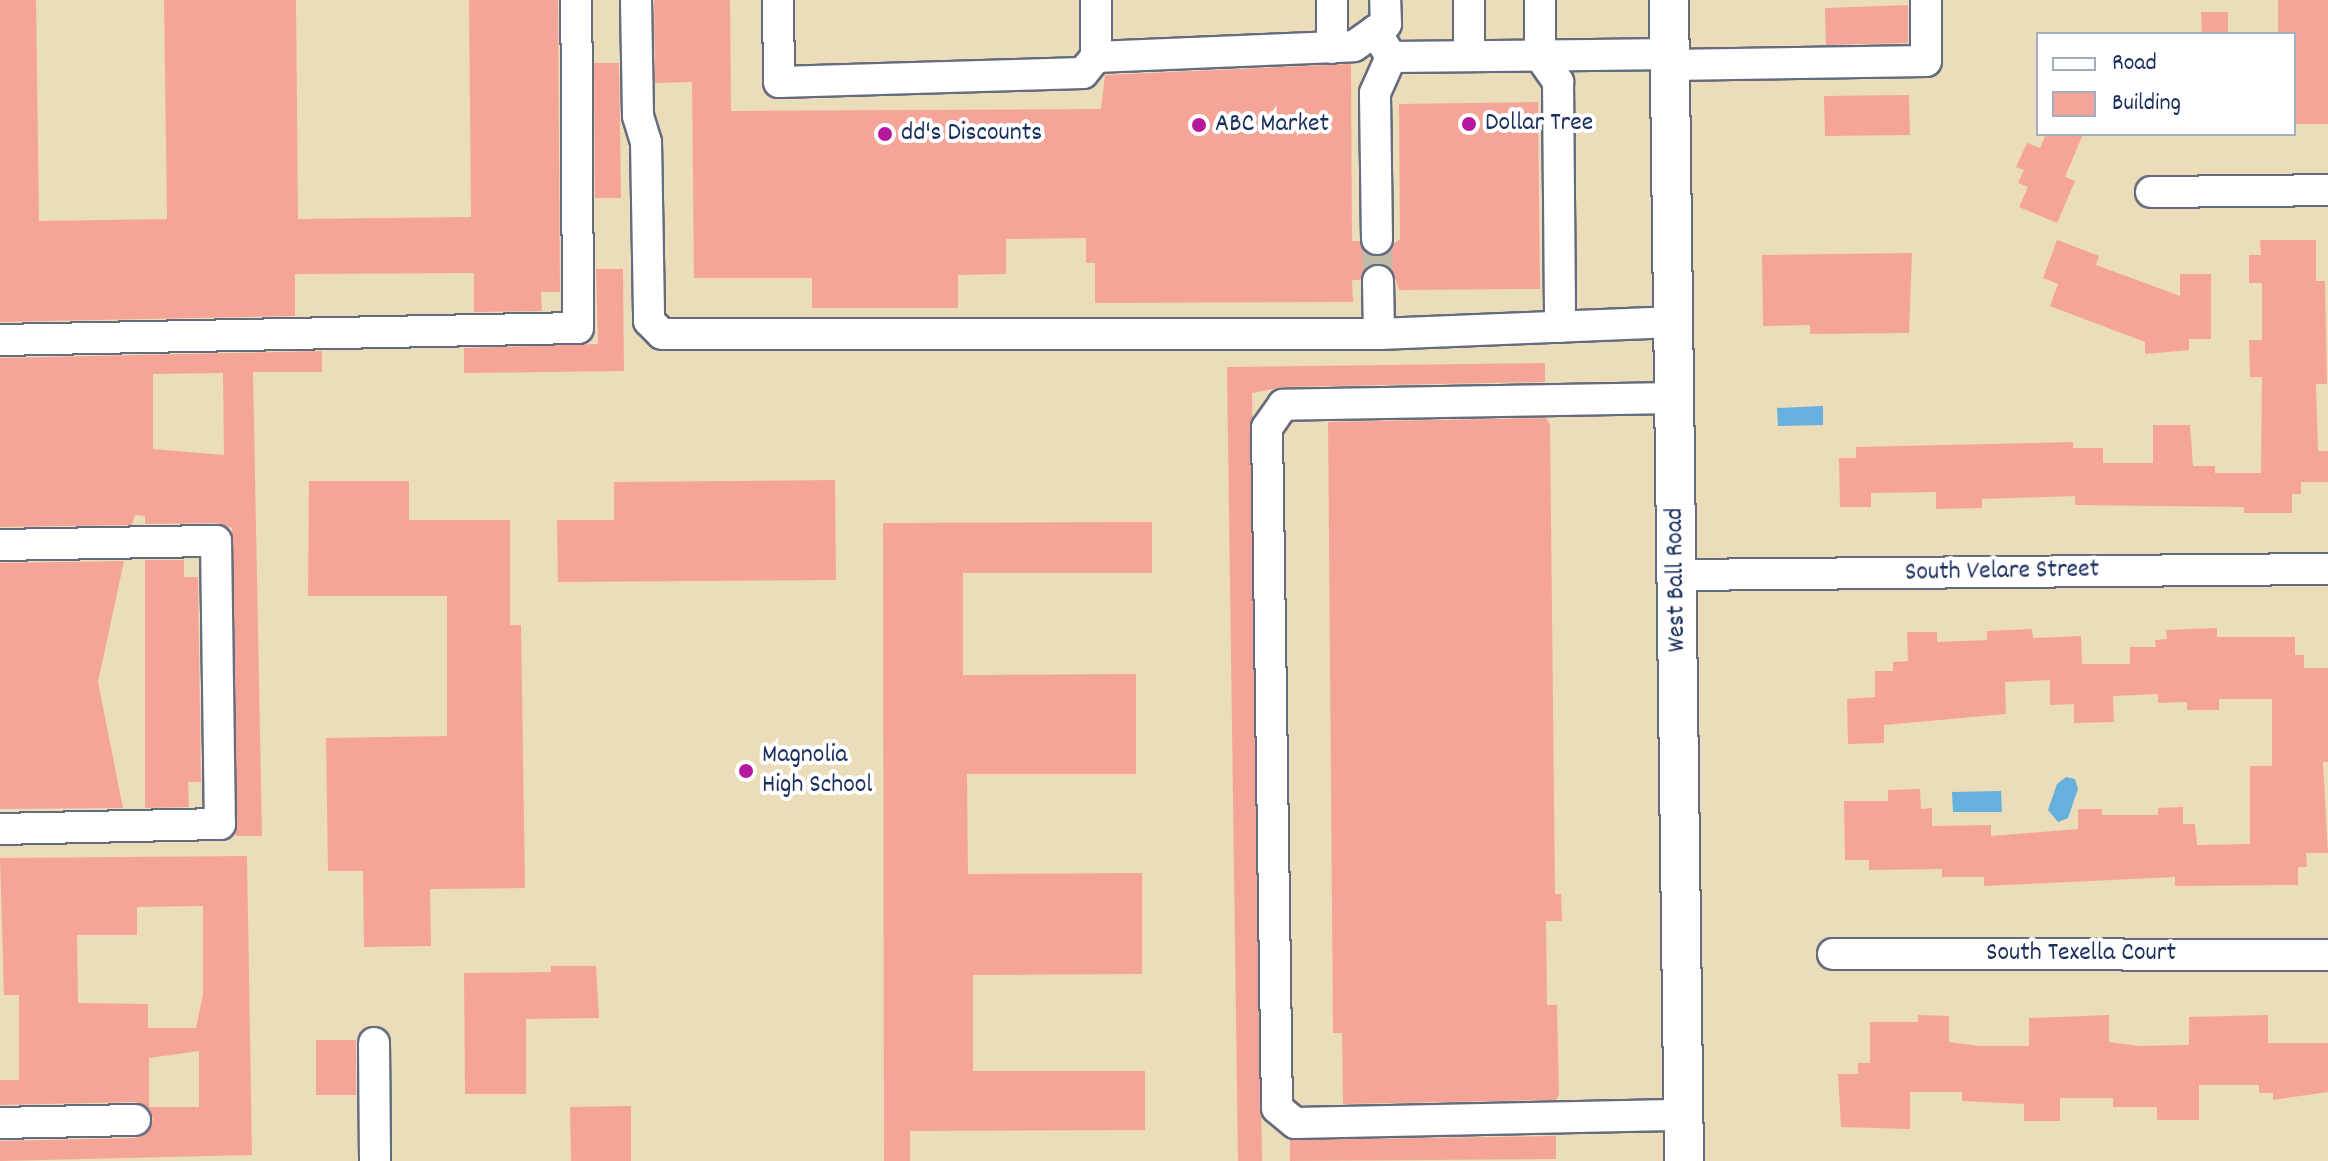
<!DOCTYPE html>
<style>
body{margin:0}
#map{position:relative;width:2328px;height:1161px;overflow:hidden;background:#ebddb9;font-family:Dekko,sans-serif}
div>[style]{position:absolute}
.water>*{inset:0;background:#66b0de}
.building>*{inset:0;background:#f5a597}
.minor-tunnel>*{height:30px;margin-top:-15px;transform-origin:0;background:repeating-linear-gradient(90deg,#c1baa7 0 30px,transparent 0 45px)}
.roads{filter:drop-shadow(2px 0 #646c7e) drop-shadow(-2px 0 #646c7e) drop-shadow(0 2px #646c7e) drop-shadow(0 -2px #646c7e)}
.minor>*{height:30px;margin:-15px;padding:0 15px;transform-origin:15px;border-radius:15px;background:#fff}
.major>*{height:38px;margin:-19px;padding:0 19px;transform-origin:19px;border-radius:19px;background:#fff}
.dots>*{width:22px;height:22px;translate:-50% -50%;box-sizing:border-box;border:4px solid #fff;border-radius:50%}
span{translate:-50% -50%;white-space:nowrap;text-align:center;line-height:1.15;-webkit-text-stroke:8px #fff;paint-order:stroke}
.poi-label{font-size:26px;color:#1b2f5e}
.left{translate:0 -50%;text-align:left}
.street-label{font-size:26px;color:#1b2f5e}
.legend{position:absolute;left:2036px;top:32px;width:260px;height:104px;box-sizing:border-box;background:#fff;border:2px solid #a4acbf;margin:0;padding:10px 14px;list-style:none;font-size:24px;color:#1b2f5e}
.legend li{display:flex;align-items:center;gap:16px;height:40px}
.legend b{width:40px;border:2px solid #a4acbf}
</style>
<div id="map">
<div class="water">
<i style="clip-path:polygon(1823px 406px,1823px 425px,1778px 426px,1777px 408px)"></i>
<i style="clip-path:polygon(2066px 777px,2075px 779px,2078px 789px,2068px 818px,2058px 822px,2048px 810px,2057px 784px)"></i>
<i style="clip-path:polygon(2001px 791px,2002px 812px,1953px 812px,1952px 792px)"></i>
</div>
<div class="building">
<i style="clip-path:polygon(0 0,36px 0,39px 221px,167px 219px,164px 0,296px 0,298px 219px,471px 217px,469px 0,558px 0,560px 292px,541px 292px,542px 311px,474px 312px,474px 273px,295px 274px,295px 316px,0 322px)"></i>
<i style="clip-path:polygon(654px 0,730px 0,731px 111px,1101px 109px,1105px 75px,1351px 64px,1352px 241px,1359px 241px,1368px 254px,1376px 257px,1400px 239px,1399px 104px,1538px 102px,1540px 289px,1399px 290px,1393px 271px,1377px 263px,1368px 266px,1360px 280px,1352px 280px,1353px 302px,1095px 303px,1095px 263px,1086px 263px,1086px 238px,1006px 239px,1006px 274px,958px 275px,958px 308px,812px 308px,812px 278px,694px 278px,692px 82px,655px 83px)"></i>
<i style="clip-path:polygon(2278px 0,2328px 0,2328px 124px,2294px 124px,2294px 34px,2278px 34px)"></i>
<i style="clip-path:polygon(1908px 5px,1908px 43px,1826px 45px,1825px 8px)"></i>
<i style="clip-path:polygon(2201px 12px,2228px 12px,2228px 34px,2202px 34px)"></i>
<i style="clip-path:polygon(594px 63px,619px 63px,621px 198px,595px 198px)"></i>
<i style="clip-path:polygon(1909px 95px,1910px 135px,1825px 136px,1824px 96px)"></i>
<i style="clip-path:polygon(2046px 134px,2083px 134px,2065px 177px,2075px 181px,2057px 223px,2019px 207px,2028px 187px,2018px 183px,2024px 170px,2016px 167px,2027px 143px,2040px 148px)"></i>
<i style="clip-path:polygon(2057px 240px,2099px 256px,2096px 265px,2180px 296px,2180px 274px,2211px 274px,2211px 339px,2189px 339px,2189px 350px,2145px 354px,2145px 342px,2050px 306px,2058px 284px,2043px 278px)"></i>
<i style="clip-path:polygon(2260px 240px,2316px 240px,2316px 281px,2325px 281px,2327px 384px,2316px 384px,2318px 451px,2328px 451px,2328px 482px,2301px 482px,2301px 494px,2292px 494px,2292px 513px,2244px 513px,2244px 507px,2075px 505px,2075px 496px,1982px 499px,1982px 508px,1936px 509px,1936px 492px,1871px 493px,1871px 507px,1840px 507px,1839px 458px,1856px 458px,1856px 447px,2073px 442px,2073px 448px,2103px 448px,2103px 463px,2153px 463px,2153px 425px,2190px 425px,2193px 466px,2215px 466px,2215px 473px,2261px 473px,2262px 377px,2250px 377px,2249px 340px,2262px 340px,2262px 283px,2249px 283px,2249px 255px,2261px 255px)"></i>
<i style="clip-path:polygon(1912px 253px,1909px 333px,1810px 334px,1810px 325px,1763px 326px,1762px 255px)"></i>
<i style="clip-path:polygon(596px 269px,623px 269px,624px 371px,464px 373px,464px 348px,598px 344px)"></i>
<i style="clip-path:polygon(evenodd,322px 351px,322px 372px,253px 372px,262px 836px,236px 836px,232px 528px,216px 523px,145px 524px,145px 516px,135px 515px,132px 525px,0 527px,0 358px,322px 351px,223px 373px,224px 455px,153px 449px,153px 374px,223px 373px)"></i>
<i style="clip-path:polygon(1545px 363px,1545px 382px,1283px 387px,1252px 393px,1262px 1161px,1238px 1161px,1227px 367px)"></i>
<i style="clip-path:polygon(1546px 418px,1550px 424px,1555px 894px,1561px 894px,1562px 921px,1546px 921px,1547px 1005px,1557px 1005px,1559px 1095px,1556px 1100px,1343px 1104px,1342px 1033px,1333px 1033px,1328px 422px)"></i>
<i style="clip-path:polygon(835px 480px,836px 580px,558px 582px,557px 520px,614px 520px,614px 482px)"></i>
<i style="clip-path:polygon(309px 481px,409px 481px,409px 520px,510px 520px,510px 625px,521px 625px,525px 888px,430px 889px,431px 946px,364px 947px,363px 871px,328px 871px,326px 738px,447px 736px,447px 596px,308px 596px)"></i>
<i style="clip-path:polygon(1152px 522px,1152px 573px,963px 573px,963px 675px,1136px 674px,1136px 774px,967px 774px,968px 874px,1142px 873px,1142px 974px,973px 975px,973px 1071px,1145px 1071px,1145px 1130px,910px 1131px,910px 1161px,884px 1161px,883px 523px)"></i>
<i style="clip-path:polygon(145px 560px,184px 560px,184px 577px,198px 577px,201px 782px,188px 782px,189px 807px,145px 808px)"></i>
<i style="clip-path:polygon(124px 561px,98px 682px,123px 808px,0 809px,0 563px)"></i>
<i style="clip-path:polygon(2217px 628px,2217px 637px,2295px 637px,2295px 655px,2304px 655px,2304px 668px,2328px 668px,2328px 762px,2323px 762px,2328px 853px,2306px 853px,2307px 867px,2298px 867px,2298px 885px,2175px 886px,2175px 877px,1984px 886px,1984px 877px,1942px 877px,1942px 869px,1869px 870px,1869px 860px,1845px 860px,1844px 801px,1888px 801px,1888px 790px,1920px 789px,1921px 809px,1932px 808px,1932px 826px,1991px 825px,1991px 836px,2078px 829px,2078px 809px,2102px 809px,2102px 815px,2158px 815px,2158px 808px,2183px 807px,2183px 824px,2195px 824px,2197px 845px,2250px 844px,2250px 766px,2272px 766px,2272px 699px,2219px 699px,2219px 710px,2187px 710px,2187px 702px,2158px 703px,2158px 694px,2113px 696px,2114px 722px,2074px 723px,2074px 704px,2050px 705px,2050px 680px,2005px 682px,2006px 714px,1884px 725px,1884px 743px,1848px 744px,1847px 699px,1875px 697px,1875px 671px,1893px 671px,1893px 662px,1908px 661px,1907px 632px,1937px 632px,1937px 642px,1987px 640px,1987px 631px,2032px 629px,2033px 638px,2081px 636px,2082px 664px,2130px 664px,2130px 647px,2156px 647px,2155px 640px,2167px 639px,2166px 630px)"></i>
<i style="clip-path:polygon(evenodd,247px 856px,252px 1155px,0 1161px,0 1141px,135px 1138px,145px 1135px,153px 1120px,150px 1110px,135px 1102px,0 1105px,0 1080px,19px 1080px,19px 995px,4px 995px,0 858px,247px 856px,203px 906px,203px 994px,196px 1028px,148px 1028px,148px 1004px,78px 1003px,77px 935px,137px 935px,137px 907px,203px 906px,247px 856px,199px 1051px,199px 1107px,149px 1107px,149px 1058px,199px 1051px)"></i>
<i style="clip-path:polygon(551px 966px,596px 966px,599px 1018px,526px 1019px,526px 1094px,465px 1094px,464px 973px,551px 972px)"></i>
<i style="clip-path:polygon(1918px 1015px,1949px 1016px,1949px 1042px,1980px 1046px,2029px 1046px,2029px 1018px,2109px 1015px,2109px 1042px,2139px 1046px,2189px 1045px,2189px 1017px,2268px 1015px,2268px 1043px,2328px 1043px,2328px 1092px,2273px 1100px,2273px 1093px,2259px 1093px,2259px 1085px,2199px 1085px,2199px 1120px,2157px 1120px,2157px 1107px,2113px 1107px,2113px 1098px,2060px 1098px,2060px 1121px,2024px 1121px,2024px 1104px,1962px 1101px,1962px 1092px,1910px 1092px,1910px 1129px,1841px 1127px,1838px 1074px,1858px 1074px,1858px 1063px,1870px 1063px,1870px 1022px,1918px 1022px)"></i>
<i style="clip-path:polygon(316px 1040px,356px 1040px,356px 1095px,316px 1095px)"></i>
<i style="clip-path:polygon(631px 1106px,631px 1161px,571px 1161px,570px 1107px)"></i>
<i style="clip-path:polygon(1556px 1136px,1556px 1159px,1290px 1161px,1290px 1140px)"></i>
</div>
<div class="minor-tunnel">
<i style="left:1377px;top:239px;width:42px;rotate:88.6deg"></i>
</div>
<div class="roads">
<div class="minor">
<i style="left:636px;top:0;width:116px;rotate:89deg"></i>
<i style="left:638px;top:116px;width:27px;rotate:73deg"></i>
<i style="left:646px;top:142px;width:179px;rotate:89deg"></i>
<i style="left:649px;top:321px;width:18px;rotate:45deg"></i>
<i style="left:662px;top:334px;width:717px"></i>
<i style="left:1379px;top:334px;width:294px;rotate:-2.3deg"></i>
<i style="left:778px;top:0;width:82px;rotate:89.3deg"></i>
<i style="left:779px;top:82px;width:304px;rotate:-1.7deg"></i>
<i style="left:1083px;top:73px;width:21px;rotate:-51deg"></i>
<i style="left:1096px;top:57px;width:57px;rotate:-90deg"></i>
<i style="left:1332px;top:0;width:48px;rotate:90deg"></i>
<i style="left:1469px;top:0;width:56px;rotate:90deg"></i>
<i style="left:1540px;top:0;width:56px;rotate:90deg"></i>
<i style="left:1540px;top:56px;width:32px;rotate:55deg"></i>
<i style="left:1558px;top:82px;width:245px;rotate:89.5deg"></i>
<i style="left:1375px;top:31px;width:31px;rotate:58deg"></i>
<i style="left:1391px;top:57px;width:279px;rotate:-0.6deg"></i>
<i style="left:1096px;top:57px;width:258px;rotate:-2.4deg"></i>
<i style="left:1354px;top:46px;width:39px;rotate:-35deg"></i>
<i style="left:1386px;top:24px;width:24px;rotate:-92deg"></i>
<i style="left:1670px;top:65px;width:256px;rotate:-0.9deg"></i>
<i style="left:1926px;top:61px;width:61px;rotate:-90deg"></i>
<i style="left:2151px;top:192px;width:177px;rotate:-0.6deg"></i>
<i style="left:1377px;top:239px;width:146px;rotate:-90.8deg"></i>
<i style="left:1375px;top:93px;width:39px;rotate:-66deg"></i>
<i style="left:1378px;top:281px;width:53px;rotate:88.9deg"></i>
<i style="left:0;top:340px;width:578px;rotate:-1.19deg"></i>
<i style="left:578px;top:328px;width:328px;rotate:-90.3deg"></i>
<i style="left:1674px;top:398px;width:391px;rotate:179deg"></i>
<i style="left:1283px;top:405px;width:28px;rotate:125deg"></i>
<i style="left:1267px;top:428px;width:680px;rotate:89.16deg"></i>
<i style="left:1277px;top:1108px;width:23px;rotate:40deg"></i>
<i style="left:1295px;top:1123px;width:389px;rotate:-1.2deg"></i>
<i style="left:0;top:545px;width:216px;rotate:-1.1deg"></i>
<i style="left:216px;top:541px;width:283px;rotate:89.2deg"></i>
<i style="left:220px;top:824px;width:220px;rotate:178.7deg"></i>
<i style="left:1676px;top:575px;width:652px;rotate:-0.53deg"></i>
<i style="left:1833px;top:954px;width:495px;rotate:0.1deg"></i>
<i style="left:374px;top:1043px;width:118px;rotate:89.5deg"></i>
<i style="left:0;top:1123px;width:135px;rotate:-1.3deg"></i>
</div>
<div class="major">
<i style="left:1669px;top:0;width:1161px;rotate:89.26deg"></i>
</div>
</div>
<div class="dots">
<i style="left:1469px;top:124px;background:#b5179e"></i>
<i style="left:1199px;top:125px;background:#b5179e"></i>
<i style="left:885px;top:134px;background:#b5179e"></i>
<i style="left:746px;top:771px;background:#b5179e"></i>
</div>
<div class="poi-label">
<span class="left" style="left:1485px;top:124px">Dollar Tree</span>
<span class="left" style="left:1215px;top:125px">ABC Market</span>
<span class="left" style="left:901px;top:134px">dd's Discounts</span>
<span class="left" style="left:762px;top:771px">Magnolia<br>High School</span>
</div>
<div class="street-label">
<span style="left:2002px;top:572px;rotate:-1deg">South Velare Street</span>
<span style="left:1677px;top:580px;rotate:-91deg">West Ball Road</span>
<span style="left:2081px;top:954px">South Texella Court</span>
</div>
<ul class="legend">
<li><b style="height:10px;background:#fff"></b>Road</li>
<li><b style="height:22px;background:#f5a597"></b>Building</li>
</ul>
</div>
